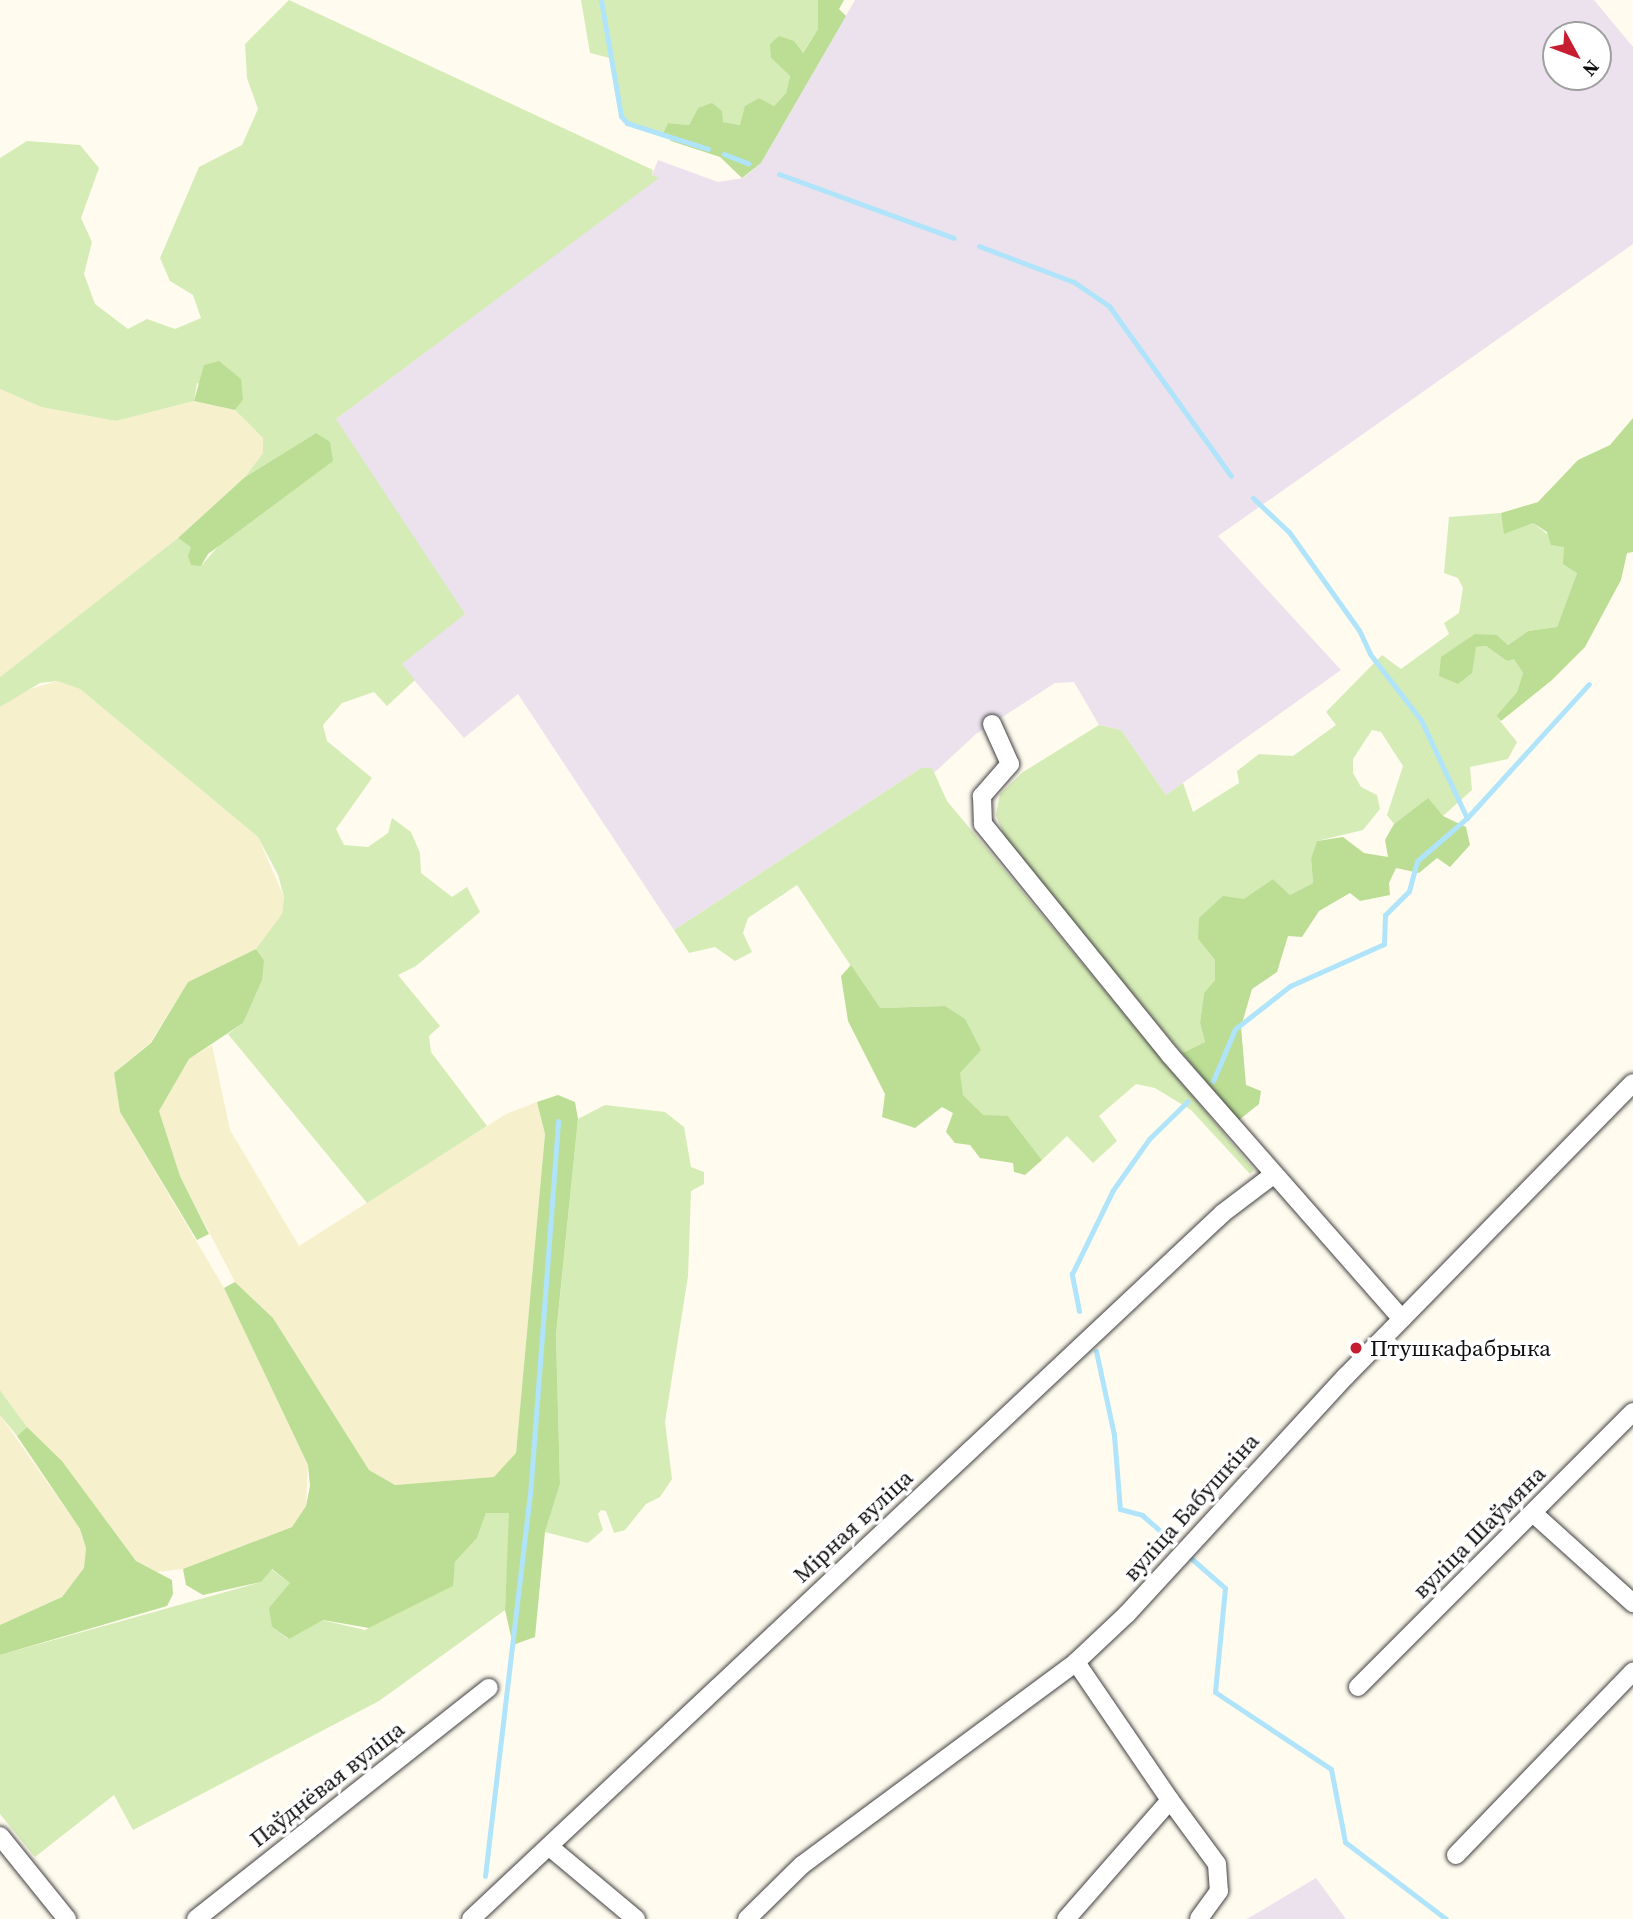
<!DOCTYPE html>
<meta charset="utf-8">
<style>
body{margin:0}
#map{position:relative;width:1633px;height:1919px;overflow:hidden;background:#fffbef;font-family:"Source Serif 4",serif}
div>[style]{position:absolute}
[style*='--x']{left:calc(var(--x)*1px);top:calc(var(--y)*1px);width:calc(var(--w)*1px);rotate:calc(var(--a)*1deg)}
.industrial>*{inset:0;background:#ebe2ed}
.farmland>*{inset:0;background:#f7f0cd}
.green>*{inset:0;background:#d6ecb6}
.forest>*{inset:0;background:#bbde94}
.stream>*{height:5px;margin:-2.5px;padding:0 2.5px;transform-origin:2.5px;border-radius:2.5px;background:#b0e4fa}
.roads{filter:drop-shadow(0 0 2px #414141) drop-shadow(0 0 2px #414141)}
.minor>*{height:18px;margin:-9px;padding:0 9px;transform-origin:9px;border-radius:9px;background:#fff}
.dots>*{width:19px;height:19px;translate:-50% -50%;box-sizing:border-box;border:4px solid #fff;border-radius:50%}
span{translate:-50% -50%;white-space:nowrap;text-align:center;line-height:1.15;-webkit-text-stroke:7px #fff;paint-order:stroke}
.poi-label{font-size:23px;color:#0e0e0e}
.left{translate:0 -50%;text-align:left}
.street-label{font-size:23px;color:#0e0e0e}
.north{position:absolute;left:1542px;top:21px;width:70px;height:70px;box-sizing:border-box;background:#fff;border:2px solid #9f9f9f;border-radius:50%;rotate:131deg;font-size:19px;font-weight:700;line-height:28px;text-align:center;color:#0e0e0e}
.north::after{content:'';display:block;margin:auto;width:24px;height:32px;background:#c71d31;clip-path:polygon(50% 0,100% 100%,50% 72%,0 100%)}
</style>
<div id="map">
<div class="industrial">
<div style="clip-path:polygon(evenodd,855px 0,1594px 0,1633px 47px,1633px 244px,1218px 536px,1341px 670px,1166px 795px,1121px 730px,1099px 725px,1074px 682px,1055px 683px,976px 734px,935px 772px,921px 768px,674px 930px,518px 694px,464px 738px,401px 665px,336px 419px,658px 178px,652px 175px,658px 160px,718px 182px,743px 178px,761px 163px,855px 0,1556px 35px,1598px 35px,1598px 77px,1556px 77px,1556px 35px)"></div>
<div style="clip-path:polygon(1316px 1878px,1346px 1919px,1247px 1919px,1252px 1916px)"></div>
</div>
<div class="farmland">
<div style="clip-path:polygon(0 389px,41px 407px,116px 421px,194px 401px,235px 410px,263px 438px,263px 453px,245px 477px,178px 538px,0 677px)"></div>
<div style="clip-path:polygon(57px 681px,80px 689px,258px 837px,284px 897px,282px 914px,271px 934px,256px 949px,188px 982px,150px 1043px,114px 1073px,120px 1112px,224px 1288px,308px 1465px,306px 1506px,292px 1527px,183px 1569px,157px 1572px,136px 1561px,62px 1461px,27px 1427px,0 1390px,0 707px,17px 693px)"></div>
<div style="clip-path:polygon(212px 1045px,230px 1130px,299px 1246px,506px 1114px,537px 1102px,545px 1134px,516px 1453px,495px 1477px,395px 1485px,369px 1470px,273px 1318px,235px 1282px,180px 1176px,159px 1111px,189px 1059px)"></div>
<div style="clip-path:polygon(0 1415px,80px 1529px,86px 1548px,84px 1568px,62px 1597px,0 1625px)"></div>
</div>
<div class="green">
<div style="clip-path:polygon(289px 0,653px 170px,652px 175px,659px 178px,336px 419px,465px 614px,402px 664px,415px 680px,387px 706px,374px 692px,342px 703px,323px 725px,327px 741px,372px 778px,336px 829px,344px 845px,368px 847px,388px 833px,392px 818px,411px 832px,420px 853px,421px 873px,452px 897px,467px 887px,480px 912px,416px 966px,398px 975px,440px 1026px,429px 1036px,431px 1052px,487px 1126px,367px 1203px,228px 1034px,243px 1023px,264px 960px,256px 949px,282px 914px,284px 897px,278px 875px,258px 837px,80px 689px,57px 681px,40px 683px,0 707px,0 677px,178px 538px,192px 547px,201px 566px,316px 433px,245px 477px,263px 453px,263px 438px,235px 410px,243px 400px,197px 383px,194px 401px,116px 421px,41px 407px,0 389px,0 158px,27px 141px,80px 145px,99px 168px,81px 218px,92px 242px,84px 274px,95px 304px,128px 329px,147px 319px,175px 329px,201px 318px,193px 295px,170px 281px,160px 258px,199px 167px,242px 145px,258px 109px,247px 78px,245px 44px)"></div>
<div style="clip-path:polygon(581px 0,818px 0,818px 29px,802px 54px,771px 58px,790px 76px,786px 93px,774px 106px,759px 98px,746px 106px,741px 125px,722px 122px,698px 108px,689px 125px,668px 123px,663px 133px,627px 123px,621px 116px,610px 58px,590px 53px)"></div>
<div style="clip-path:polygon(1501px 513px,1505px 533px,1533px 523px,1564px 547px,1577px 573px,1557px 627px,1528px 631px,1508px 645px,1497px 635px,1476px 647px,1486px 646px,1507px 661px,1514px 658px,1523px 673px,1517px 692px,1496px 716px,1517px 742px,1508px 759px,1470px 767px,1472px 790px,1443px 816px,1427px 799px,1394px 824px,1387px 815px,1403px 766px,1381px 732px,1372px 730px,1353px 759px,1353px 773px,1361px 787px,1377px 795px,1380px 809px,1363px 830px,1317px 841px,1311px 858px,1313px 883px,1290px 895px,1273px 879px,1198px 939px,1215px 960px,1215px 980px,1204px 993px,1200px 1023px,1205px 1042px,1182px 1053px,1007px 843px,996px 815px,1000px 794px,1023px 772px,1099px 725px,1121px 730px,1166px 795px,1183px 783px,1193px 812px,1239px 783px,1237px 771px,1259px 754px,1293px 756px,1336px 725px,1326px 712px,1382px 655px,1401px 669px,1449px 634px,1444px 623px,1459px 613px,1463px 588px,1458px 578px,1444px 573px,1449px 517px)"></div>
<div style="clip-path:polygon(921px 768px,932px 768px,947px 801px,1254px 1170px,1250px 1174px,1191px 1110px,1155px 1088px,1136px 1084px,1099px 1116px,1117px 1141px,1093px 1163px,1067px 1136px,1042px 1160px,1008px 1116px,983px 1116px,963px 1095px,945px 1006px,879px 1008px,797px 885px,748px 918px,743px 933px,752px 952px,735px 961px,715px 947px,689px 953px,674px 930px)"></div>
<div style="clip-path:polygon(605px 1105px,665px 1112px,684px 1127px,691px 1167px,704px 1172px,704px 1184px,691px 1191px,688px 1276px,665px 1422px,672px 1479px,660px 1497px,646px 1504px,625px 1530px,614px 1533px,606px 1511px,601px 1510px,598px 1514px,603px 1530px,588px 1543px,545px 1532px,560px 1484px,556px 1336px,578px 1119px)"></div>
<div style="clip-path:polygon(0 1390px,27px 1427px,17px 1436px,0 1415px)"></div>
<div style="clip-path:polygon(486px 1513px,510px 1513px,505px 1610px,379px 1701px,133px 1830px,114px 1795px,35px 1857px,0 1814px,0 1655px,261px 1582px,271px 1569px,290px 1583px,272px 1627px,288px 1639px,322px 1620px,365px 1630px,452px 1586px,455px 1562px,477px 1538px)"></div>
</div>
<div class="forest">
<div style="clip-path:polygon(818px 0,844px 0,839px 9px,846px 16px,761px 163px,742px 178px,720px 157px,671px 141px,663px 133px,668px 123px,689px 125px,698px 108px,712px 103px,722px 111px,723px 122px,740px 125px,745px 106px,759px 98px,774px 106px,786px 93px,790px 76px,771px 58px,770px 44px,779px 36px,794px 41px,803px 53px,818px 29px)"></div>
<div style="clip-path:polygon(219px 361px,241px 379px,243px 400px,235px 410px,194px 401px,204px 365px)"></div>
<div style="clip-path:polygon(1633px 418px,1633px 552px,1627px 553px,1621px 580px,1585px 647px,1552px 680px,1501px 721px,1496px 716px,1517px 692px,1523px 673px,1514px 659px,1507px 661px,1486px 646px,1476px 647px,1472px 673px,1458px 684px,1439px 676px,1441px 657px,1475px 634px,1497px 635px,1508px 645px,1528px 631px,1557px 627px,1577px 573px,1563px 564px,1564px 547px,1551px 545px,1547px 532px,1533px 523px,1504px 534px,1501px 513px,1538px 502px,1578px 460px,1610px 445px)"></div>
<div style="clip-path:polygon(316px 433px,330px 442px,333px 461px,208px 554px,201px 566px,191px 565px,188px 556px,191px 547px,178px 538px,245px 477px)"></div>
<div style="clip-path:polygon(1428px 798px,1443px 816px,1466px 827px,1470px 845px,1450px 867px,1437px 858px,1419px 873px,1396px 868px,1389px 883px,1390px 895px,1360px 901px,1350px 893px,1319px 911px,1302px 937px,1288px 936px,1277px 972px,1252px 989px,1241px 1027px,1246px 1085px,1261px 1091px,1259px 1104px,1239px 1120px,1182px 1053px,1205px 1042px,1200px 1023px,1204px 993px,1215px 980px,1215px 960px,1198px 939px,1199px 918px,1223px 896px,1244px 899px,1273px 879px,1290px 895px,1313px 883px,1311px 858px,1317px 841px,1343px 837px,1364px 853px,1388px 857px,1385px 840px,1394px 824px)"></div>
<div style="clip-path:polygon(256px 949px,264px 960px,262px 980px,243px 1023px,189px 1059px,159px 1111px,180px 1176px,209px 1234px,197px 1240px,120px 1112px,114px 1073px,151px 1043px,188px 982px)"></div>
<div style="clip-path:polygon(851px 965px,880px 1008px,945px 1006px,965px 1019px,981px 1050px,960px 1073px,963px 1095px,983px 1115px,1008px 1116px,1042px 1160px,1025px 1175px,1014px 1172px,1013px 1163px,980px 1158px,970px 1145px,955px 1143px,946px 1132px,953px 1113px,942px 1107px,915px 1128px,882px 1117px,885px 1094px,848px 1021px,841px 976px)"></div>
<div style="clip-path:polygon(558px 1095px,575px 1102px,578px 1119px,556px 1335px,560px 1484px,545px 1532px,535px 1637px,513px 1645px,505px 1610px,509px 1513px,486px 1513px,477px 1538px,455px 1562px,453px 1586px,369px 1628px,323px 1620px,289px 1639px,272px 1627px,269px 1608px,290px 1583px,272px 1569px,261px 1582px,203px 1595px,186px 1585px,183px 1569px,292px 1527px,306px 1506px,310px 1486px,308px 1465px,224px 1288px,235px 1282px,273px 1318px,369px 1470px,395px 1485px,494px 1477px,516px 1453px,545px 1134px,537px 1102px)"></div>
<div style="clip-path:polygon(27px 1427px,62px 1461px,136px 1561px,172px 1580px,173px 1594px,167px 1606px,0 1655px,0 1625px,62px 1597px,84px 1568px,86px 1548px,80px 1529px,17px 1436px)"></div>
</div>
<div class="stream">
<div style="--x:601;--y:0;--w:118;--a:80.2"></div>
<div style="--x:621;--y:116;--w:9;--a:49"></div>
<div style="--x:627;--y:123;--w:85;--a:17.8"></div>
<div style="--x:724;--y:154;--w:26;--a:21"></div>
<div style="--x:779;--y:174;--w:186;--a:20.1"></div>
<div style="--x:979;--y:246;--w:102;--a:20.8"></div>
<div style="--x:1074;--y:282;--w:42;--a:34.4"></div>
<div style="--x:1109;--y:306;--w:209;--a:54.3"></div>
<div style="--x:1253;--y:498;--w:50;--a:43.4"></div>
<div style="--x:1289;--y:532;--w:120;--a:54.5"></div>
<div style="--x:1359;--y:630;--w:26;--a:65"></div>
<div style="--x:1370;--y:654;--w:83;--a:52.3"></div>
<div style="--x:1421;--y:720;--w:108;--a:64.9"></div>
<div style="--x:1213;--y:1081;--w:56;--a:-67.1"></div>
<div style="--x:1235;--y:1029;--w:70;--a:-38"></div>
<div style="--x:1290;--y:986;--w:103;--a:-24.1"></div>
<div style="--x:1384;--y:944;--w:29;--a:-88"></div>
<div style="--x:1385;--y:915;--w:34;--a:-45"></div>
<div style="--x:1409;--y:891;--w:31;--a:-75"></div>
<div style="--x:1417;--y:861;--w:66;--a:-40.7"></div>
<div style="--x:1467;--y:818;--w:181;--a:-47.7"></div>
<div style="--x:1079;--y:1311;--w:38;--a:-101"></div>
<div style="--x:1072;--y:1274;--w:93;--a:-64"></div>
<div style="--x:1113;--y:1190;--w:62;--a:-54.8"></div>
<div style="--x:1149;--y:1139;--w:54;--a:-44.3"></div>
<div style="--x:1096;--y:1351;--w:86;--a:77.9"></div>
<div style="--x:1114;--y:1435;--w:74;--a:85.4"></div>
<div style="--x:1120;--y:1509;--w:23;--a:15"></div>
<div style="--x:1142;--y:1515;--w:28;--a:41"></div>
<div style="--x:1192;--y:1559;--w:44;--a:41.3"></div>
<div style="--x:1225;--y:1588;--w:104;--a:95.5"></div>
<div style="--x:1215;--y:1692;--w:139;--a:33.6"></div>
<div style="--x:1331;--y:1769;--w:74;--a:79.1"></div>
<div style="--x:1345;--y:1842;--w:127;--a:37.3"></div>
<div style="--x:485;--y:1876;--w:384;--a:-83.3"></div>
<div style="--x:530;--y:1495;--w:375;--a:-85.7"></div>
</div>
<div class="roads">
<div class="minor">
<div style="--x:992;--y:724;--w:44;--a:65.8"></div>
<div style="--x:1010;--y:764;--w:43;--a:131.2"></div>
<div style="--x:982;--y:796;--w:28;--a:88"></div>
<div style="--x:983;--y:824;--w:297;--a:51"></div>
<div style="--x:1170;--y:1055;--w:351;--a:48.7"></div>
<div style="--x:1533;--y:1513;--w:135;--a:42"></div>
<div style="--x:1358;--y:1687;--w:389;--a:-45"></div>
<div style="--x:1170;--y:1800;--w:79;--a:53.7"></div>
<div style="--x:1217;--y:1864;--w:27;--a:86"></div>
<div style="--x:1219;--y:1891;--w:34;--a:126"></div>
<div style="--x:0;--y:1836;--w:107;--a:51.1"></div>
<div style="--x:551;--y:1848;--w:111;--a:39.9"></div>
<div style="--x:1456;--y:1855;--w:255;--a:-46"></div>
<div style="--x:196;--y:1919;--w:373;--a:-38.3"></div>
<div style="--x:471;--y:1919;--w:1031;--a:-43.19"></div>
<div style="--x:1223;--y:1213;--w:63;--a:-37.2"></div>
<div style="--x:747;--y:1919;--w:77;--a:-44.5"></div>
<div style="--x:802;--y:1865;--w:341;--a:-36.5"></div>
<div style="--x:1076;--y:1662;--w:70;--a:-43.3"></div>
<div style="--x:1127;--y:1614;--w:323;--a:-47.4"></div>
<div style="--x:1346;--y:1376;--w:410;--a:-45.6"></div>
<div style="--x:1066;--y:1919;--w:158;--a:-48.8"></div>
<div style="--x:1170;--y:1800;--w:167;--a:-124.3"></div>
</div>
</div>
<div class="dots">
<div style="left:1356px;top:1348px;background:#c71d31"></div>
</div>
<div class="poi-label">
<span class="left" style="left:1370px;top:1348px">Птушкафабрыка</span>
</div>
<div class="street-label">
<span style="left:1191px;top:1507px;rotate:-48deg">вуліца Бабушкіна</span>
<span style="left:853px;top:1526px;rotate:-43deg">Мірная вуліца</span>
<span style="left:1479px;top:1532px;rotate:-45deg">вуліца Шаўмяна</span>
<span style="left:327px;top:1784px;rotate:-38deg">Паўднёвая вуліца</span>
</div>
<div class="north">N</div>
</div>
